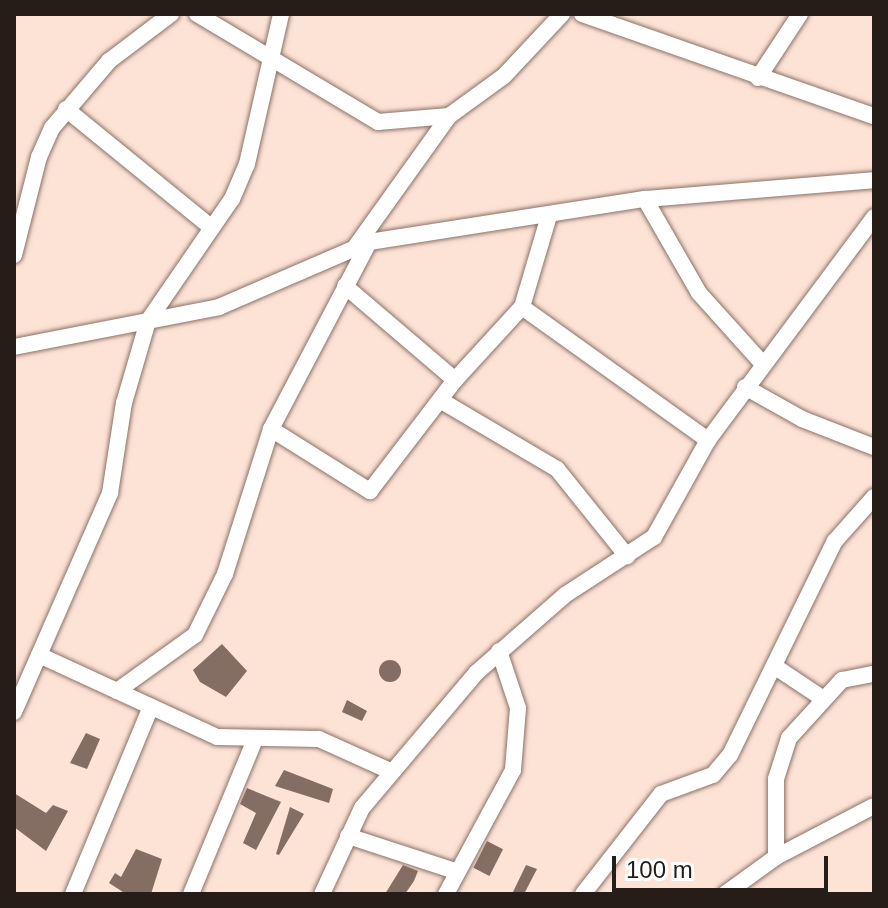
<!DOCTYPE html>
<style>
body{margin:0}
#map{position:relative;width:888px;height:908px;overflow:hidden;background:#fde2d6;font-family:Helvetica,sans-serif}
div>[style]{position:absolute}
[style*='--x']{left:calc(var(--x)*1px);top:calc(var(--y)*1px);width:calc(var(--w)*1px);rotate:calc(var(--a)*1deg)}
.building>*{inset:0;background:#846d62;transform-origin:0 0}
.round{border-radius:50%}
.roads{filter:drop-shadow(0 0 2px #8a7267) drop-shadow(0 0 2px #8a7267)}
.minor>*{height:16px;margin:-8px;padding:0 8px;transform-origin:8px;border-radius:8px;background:#fff}
span{translate:-50% -50%;white-space:nowrap;text-align:center;line-height:1.15;-webkit-text-stroke:7px #fff;paint-order:stroke}
.frame{position:absolute;inset:0;border:16px solid #261c18;pointer-events:none}
.scale{position:absolute;left:612px;top:856px;width:216px;height:36px;box-sizing:border-box;border:4px solid #261c18;border-top:0;padding-left:10px;font-size:24px;line-height:28px;white-space:nowrap;color:#261c18;-webkit-text-stroke:6px #fff;paint-order:stroke}
</style>
<div id="map">
<div class="building">
<div style="clip-path:polygon(222px 644px,247px 671px,226px 697px,200px 682px,193px 670px)"></div>
<div class="round" style="left:379px;top:660px;width:22px;height:22px"></div>
<div style="clip-path:polygon(347px 700px,367px 711px,362px 721px,342px 712px)"></div>
<div style="clip-path:polygon(86px 733px,100px 739px,87px 769px,70px 763px)"></div>
<div style="clip-path:polygon(284px 770px,333px 789px,329px 803px,275px 786px)"></div>
<div style="clip-path:polygon(247px 788px,281px 802px,256px 850px,243px 843px,256px 813px,240px 804px)"></div>
<div style="clip-path:polygon(14px 793px,46px 813px,53px 805px,68px 811px,46px 851px,14px 827px)"></div>
<div style="clip-path:polygon(290px 807px,304px 814px,279px 855px,276px 854px)"></div>
<div style="left:487px;top:841px;width:18px;height:30px;rotate:27deg"></div>
<div style="clip-path:polygon(136px 849px,162px 859px,151px 894px,123px 892px,109px 883px,115px 873px,121px 877px)"></div>
<div style="clip-path:polygon(403px 865px,418px 871px,414px 881px,405px 894px,385px 894px)"></div>
<div style="clip-path:polygon(526px 865px,537px 869px,524px 894px,512px 894px)"></div>
</div>
<div class="roads">
<div class="minor">
<div style="--x:197;--y:14;--w:211;--a:30.8"></div>
<div style="--x:378;--y:122;--w:71;--a:-4.8"></div>
<div style="--x:582;--y:14;--w:309;--a:19.3"></div>
<div style="--x:758;--y:78;--w:77;--a:-56.7"></div>
<div style="--x:66;--y:109;--w:188;--a:39.2"></div>
<div style="--x:645;--y:199;--w:108;--a:60.1"></div>
<div style="--x:699;--y:293;--w:96;--a:48"></div>
<div style="--x:356;--y:246;--w:160;--a:-54.4"></div>
<div style="--x:449;--y:116;--w:68;--a:-36"></div>
<div style="--x:504;--y:76;--w:85;--a:-46.9"></div>
<div style="--x:14;--y:255;--w:101;--a:-75.7"></div>
<div style="--x:39;--y:157;--w:32;--a:-66"></div>
<div style="--x:52;--y:128;--w:88;--a:-49.6"></div>
<div style="--x:109;--y:61;--w:78;--a:-37.2"></div>
<div style="--x:345;--y:286;--w:145;--a:40.5"></div>
<div style="--x:522;--y:307;--w:229;--a:35.6"></div>
<div style="--x:14;--y:347;--w:209;--a:-11"></div>
<div style="--x:219;--y:307;--w:163;--a:-23.4"></div>
<div style="--x:369;--y:242;--w:279;--a:-8.9"></div>
<div style="--x:645;--y:199;--w:230;--a:-4.7"></div>
<div style="--x:745;--y:387;--w:65;--a:29.3"></div>
<div style="--x:802;--y:419;--w:77;--a:21.3"></div>
<div style="--x:440;--y:400;--w:136;--a:30.5"></div>
<div style="--x:557;--y:469;--w:112;--a:51.2"></div>
<div style="--x:271;--y:429;--w:117;--a:32.1"></div>
<div style="--x:370;--y:491;--w:140;--a:-52.6"></div>
<div style="--x:455;--y:380;--w:99;--a:-47.5"></div>
<div style="--x:522;--y:307;--w:92;--a:-73.5"></div>
<div style="--x:39;--y:655;--w:196;--a:24.7"></div>
<div style="--x:217;--y:737;--w:102;--a:1.1"></div>
<div style="--x:319;--y:739;--w:78;--a:24.3"></div>
<div style="--x:774;--y:666;--w:58;--a:33.7"></div>
<div style="--x:117;--y:691;--w:96;--a:-35.7"></div>
<div style="--x:195;--y:635;--w:68;--a:-63.8"></div>
<div style="--x:225;--y:574;--w:152;--a:-72.4"></div>
<div style="--x:271;--y:429;--w:211;--a:-62.3"></div>
<div style="--x:14;--y:712;--w:239;--a:-66.3"></div>
<div style="--x:110;--y:493;--w:91;--a:-81.2"></div>
<div style="--x:124;--y:403;--w:85;--a:-73.7"></div>
<div style="--x:148;--y:321;--w:148;--a:-55.5"></div>
<div style="--x:232;--y:199;--w:38;--a:-67"></div>
<div style="--x:247;--y:164;--w:154;--a:-77.2"></div>
<div style="--x:348;--y:836;--w:113;--a:18.1"></div>
<div style="--x:776;--y:857;--w:78;--a:-90"></div>
<div style="--x:776;--y:779;--w:43;--a:-72.4"></div>
<div style="--x:789;--y:738;--w:79;--a:-47.6"></div>
<div style="--x:842;--y:680;--w:33;--a:-11"></div>
<div style="--x:73;--y:894;--w:203;--a:-67.4"></div>
<div style="--x:191;--y:894;--w:165;--a:-67.5"></div>
<div style="--x:322;--y:894;--w:95;--a:-65.1"></div>
<div style="--x:362;--y:808;--w:177;--a:-49.8"></div>
<div style="--x:476;--y:673;--w:118;--a:-41.2"></div>
<div style="--x:565;--y:595;--w:106;--a:-33.1"></div>
<div style="--x:654;--y:537;--w:111;--a:-60.9"></div>
<div style="--x:708;--y:440;--w:278;--a:-53.3"></div>
<div style="--x:446;--y:894;--w:141;--a:-61.6"></div>
<div style="--x:513;--y:770;--w:62;--a:-85.4"></div>
<div style="--x:518;--y:708;--w:60;--a:-108.4"></div>
<div style="--x:583;--y:894;--w:127;--a:-52"></div>
<div style="--x:661;--y:794;--w:55;--a:-20.1"></div>
<div style="--x:713;--y:775;--w:26;--a:-50"></div>
<div style="--x:730;--y:755;--w:238;--a:-63.9"></div>
<div style="--x:835;--y:541;--w:59;--a:-48.4"></div>
<div style="--x:725;--y:894;--w:63;--a:-36"></div>
<div style="--x:776;--y:857;--w:110;--a:-27.5"></div>
</div>
</div>
<div class="frame"></div>
<div class="scale">100 m</div>
</div>
